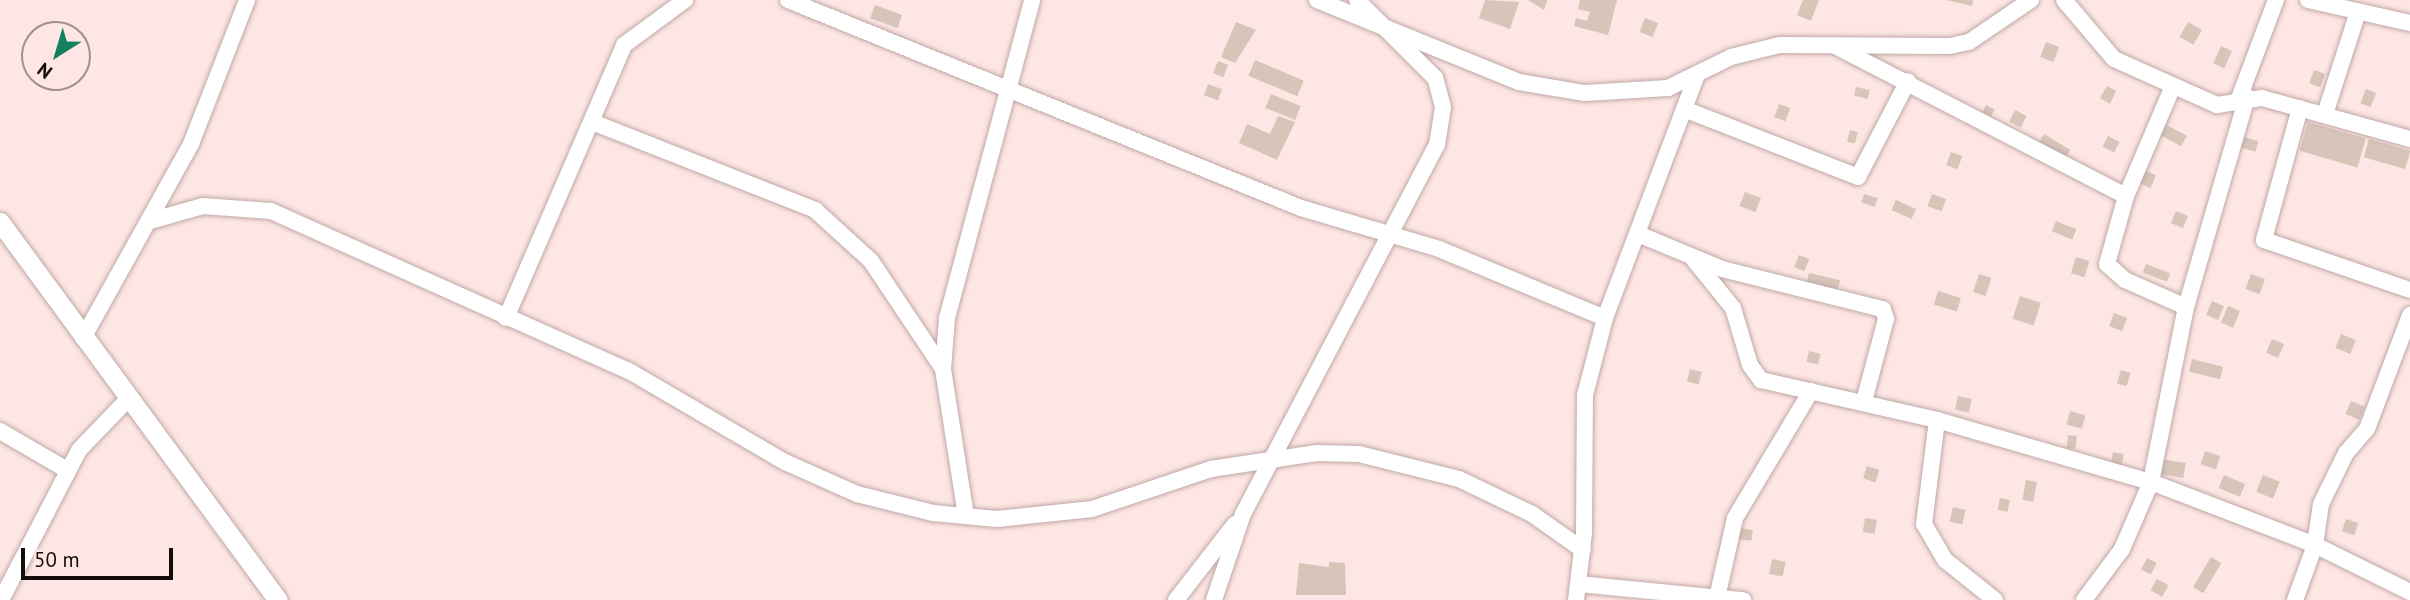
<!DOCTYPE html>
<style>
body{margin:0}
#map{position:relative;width:2410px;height:600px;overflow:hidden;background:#fde6e3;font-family:"PT Sans",sans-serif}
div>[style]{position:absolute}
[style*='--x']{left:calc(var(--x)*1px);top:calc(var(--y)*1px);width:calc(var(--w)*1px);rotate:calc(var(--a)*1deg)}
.building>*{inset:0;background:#d7c5b9;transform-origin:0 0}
.roads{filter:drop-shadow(0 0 2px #bfa8a6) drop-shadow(0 0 2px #bfa8a6)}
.minor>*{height:16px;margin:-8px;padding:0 8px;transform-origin:8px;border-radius:8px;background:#fff}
.tertiary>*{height:19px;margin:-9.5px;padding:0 9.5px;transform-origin:9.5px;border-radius:9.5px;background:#fff}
span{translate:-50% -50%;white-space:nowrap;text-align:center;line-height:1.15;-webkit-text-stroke:5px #fde6e3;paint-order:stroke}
.north{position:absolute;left:21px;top:21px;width:70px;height:70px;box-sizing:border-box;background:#fde6e3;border:2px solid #a08f8d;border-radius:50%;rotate:217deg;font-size:19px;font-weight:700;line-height:28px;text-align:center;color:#150d0c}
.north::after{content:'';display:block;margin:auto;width:24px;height:32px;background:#11815f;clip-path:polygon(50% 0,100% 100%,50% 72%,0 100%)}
.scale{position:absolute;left:21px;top:548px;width:152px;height:32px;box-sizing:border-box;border:4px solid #150d0c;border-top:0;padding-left:9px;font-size:21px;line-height:24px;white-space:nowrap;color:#150d0c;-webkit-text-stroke:5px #fde6e3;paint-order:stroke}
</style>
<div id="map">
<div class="building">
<div style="clip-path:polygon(1485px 0,1519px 2px,1510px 29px,1479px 18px)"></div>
<div style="clip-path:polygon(1528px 0,1547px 0,1544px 10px)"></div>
<div style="clip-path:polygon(1580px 0,1617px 0,1608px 35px,1574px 26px,1576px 18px,1587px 21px,1590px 12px,1578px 9px)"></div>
<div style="clip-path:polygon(1803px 0,1819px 0,1811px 21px,1797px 15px)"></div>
<div style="clip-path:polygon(1946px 0,1973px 0,1972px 6px)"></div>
<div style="left:875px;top:5px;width:29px;height:14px;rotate:20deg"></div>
<div style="left:1645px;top:18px;width:14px;height:15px;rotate:21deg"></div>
<div style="clip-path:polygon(1236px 22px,1256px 30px,1235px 63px,1221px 57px)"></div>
<div style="left:2188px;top:22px;width:16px;height:17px;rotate:30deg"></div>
<div style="left:2046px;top:42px;width:14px;height:16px;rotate:21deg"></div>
<div style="left:2221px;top:46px;width:12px;height:19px;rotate:24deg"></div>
<div style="left:1255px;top:60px;width:53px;height:17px;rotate:23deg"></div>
<div style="left:1218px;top:61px;width:11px;height:13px;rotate:22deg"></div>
<div style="left:2314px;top:70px;width:12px;height:14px;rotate:20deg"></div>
<div style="left:1208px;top:84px;width:15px;height:12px;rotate:20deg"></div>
<div style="clip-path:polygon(2107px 86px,2116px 91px,2110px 104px,2100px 98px)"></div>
<div style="left:1856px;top:87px;width:14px;height:9px;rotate:12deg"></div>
<div style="left:2366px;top:89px;width:11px;height:15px;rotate:22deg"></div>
<div style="left:1271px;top:94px;width:32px;height:15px;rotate:22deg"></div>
<div style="left:1779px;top:104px;width:12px;height:14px;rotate:20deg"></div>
<div style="left:1986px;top:105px;width:10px;height:8px;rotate:29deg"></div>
<div style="left:2015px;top:110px;width:13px;height:13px;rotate:27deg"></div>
<div style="clip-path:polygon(1278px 116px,1295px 122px,1277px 160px,1239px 143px,1247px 124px,1270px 134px)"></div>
<div style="left:2308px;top:122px;width:60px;height:30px;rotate:16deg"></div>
<div style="left:2163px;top:123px;width:27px;height:12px;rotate:28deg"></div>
<div style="left:1850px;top:130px;width:8px;height:12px;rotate:14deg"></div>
<div style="left:2044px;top:134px;width:31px;height:9px;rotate:31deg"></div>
<div style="left:2108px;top:136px;width:13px;height:12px;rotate:27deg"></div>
<div style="left:2244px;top:137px;width:15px;height:11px;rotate:16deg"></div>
<div style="left:2369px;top:139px;width:43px;height:19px;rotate:16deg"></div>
<div style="left:1951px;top:152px;width:12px;height:14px;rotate:20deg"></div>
<div style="left:2141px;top:169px;width:16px;height:14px;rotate:22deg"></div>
<div style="left:1745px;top:192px;width:17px;height:15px;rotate:21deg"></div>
<div style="left:1864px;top:194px;width:14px;height:9px;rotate:17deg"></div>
<div style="left:1932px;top:194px;width:15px;height:13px;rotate:20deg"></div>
<div style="left:1896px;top:200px;width:22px;height:11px;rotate:24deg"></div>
<div style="left:2176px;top:211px;width:13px;height:13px;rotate:23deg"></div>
<div style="left:2056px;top:221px;width:22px;height:11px;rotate:22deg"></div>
<div style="left:1799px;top:255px;width:11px;height:13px;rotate:22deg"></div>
<div style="left:2076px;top:257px;width:14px;height:17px;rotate:17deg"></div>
<div style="left:2146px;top:264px;width:26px;height:9px;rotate:21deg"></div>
<div style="left:1809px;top:273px;width:32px;height:13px;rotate:13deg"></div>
<div style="left:1979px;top:274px;width:13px;height:19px;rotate:18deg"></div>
<div style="left:2251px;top:274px;width:15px;height:16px;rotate:20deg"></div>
<div style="left:1938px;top:291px;width:24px;height:14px;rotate:17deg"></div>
<div style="left:2020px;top:296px;width:22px;height:24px;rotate:18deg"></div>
<div style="left:2212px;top:301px;width:13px;height:15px;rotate:23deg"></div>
<div style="left:2228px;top:306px;width:13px;height:18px;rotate:23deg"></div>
<div style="left:2114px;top:313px;width:14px;height:14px;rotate:21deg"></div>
<div style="left:2341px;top:334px;width:16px;height:15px;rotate:22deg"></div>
<div style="left:2272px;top:339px;width:13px;height:15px;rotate:23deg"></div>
<div style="left:1809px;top:351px;width:12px;height:11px;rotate:14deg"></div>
<div style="left:2192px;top:359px;width:32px;height:13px;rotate:14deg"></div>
<div style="left:1690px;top:369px;width:12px;height:13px;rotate:14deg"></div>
<div style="left:2121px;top:370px;width:10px;height:14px;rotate:17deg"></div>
<div style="left:1958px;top:396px;width:14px;height:14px;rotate:12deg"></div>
<div style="left:2351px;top:401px;width:15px;height:14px;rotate:23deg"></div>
<div style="left:2070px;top:411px;width:16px;height:14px;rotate:15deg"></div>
<div style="left:2068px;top:435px;width:9px;height:13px;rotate:6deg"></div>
<div style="left:2205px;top:451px;width:16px;height:14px;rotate:18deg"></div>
<div style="left:2113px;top:452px;width:11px;height:14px;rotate:10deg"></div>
<div style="left:2160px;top:459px;width:26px;height:15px;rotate:9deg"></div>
<div style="left:1867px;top:466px;width:13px;height:13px;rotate:18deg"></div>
<div style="left:2224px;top:475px;width:23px;height:14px;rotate:23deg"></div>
<div style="left:2263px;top:475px;width:18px;height:18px;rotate:22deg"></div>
<div style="left:2026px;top:480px;width:11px;height:20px;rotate:10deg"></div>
<div style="left:2000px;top:498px;width:10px;height:12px;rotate:11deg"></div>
<div style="left:1953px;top:507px;width:13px;height:15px;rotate:13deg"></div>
<div style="left:1865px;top:518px;width:12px;height:14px;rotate:9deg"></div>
<div style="left:2346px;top:519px;width:13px;height:13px;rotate:18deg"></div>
<div style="left:1739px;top:528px;width:14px;height:11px;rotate:8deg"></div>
<div style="left:2211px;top:557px;width:12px;height:35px;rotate:31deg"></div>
<div style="left:2147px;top:558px;width:11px;height:13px;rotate:27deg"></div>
<div style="left:1772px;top:559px;width:14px;height:15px;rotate:12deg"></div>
<div style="clip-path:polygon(1329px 562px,1345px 563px,1346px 595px,1296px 595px,1299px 563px,1329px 567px)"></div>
<div style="left:2157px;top:579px;width:13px;height:13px;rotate:29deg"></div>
</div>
<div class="roads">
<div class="minor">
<div style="--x:788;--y:0;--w:554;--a:22.07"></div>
<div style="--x:1301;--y:208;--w:144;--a:16.5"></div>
<div style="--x:1439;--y:249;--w:180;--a:22.6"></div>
<div style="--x:1317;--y:0;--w:218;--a:22.1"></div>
<div style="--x:1519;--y:82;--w:67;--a:9.5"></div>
<div style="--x:1585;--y:93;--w:83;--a:-3.4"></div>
<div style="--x:1668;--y:88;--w:70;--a:-26.2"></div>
<div style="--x:1731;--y:57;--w:50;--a:-13.8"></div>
<div style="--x:1780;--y:45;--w:170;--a:0.3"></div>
<div style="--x:1950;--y:46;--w:19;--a:-12"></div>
<div style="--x:1969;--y:42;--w:75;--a:-34.1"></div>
<div style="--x:2064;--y:0;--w:77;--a:49.7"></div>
<div style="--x:2114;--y:59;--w:113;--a:24.1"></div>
<div style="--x:2217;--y:105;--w:46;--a:-8.8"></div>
<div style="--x:2262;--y:98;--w:154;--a:15.5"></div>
<div style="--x:2308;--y:0;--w:105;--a:12.7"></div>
<div style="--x:1835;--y:46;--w:327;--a:27.3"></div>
<div style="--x:2173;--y:86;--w:120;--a:113.1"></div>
<div style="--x:2126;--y:196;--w:71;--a:105.6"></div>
<div style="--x:2107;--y:264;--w:24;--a:42"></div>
<div style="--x:2125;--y:280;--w:67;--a:23.9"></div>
<div style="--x:2238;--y:101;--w:108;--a:-69.4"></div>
<div style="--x:2300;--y:108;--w:137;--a:105.3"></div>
<div style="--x:2264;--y:240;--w:154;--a:18.9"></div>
<div style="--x:1684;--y:109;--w:187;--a:21.3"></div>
<div style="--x:1858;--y:177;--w:108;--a:-62.5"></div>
<div style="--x:2325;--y:114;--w:107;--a:-72.1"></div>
<div style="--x:592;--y:122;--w:240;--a:21.5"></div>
<div style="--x:815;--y:210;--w:76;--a:42.3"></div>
<div style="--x:871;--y:261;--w:130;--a:56.3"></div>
<div style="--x:150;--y:221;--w:55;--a:-15.8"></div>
<div style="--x:203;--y:206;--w:68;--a:4.2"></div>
<div style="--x:271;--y:211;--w:392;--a:24.1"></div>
<div style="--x:629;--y:371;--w:181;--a:30.3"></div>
<div style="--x:785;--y:462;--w:79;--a:24"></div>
<div style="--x:857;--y:494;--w:78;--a:14"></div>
<div style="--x:933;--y:513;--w:64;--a:5.4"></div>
<div style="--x:997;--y:519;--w:96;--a:-6"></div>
<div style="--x:1092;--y:509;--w:126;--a:-18.6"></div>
<div style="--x:1211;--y:469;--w:107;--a:-8.6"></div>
<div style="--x:1317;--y:453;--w:42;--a:1.4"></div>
<div style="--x:1359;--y:454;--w:103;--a:14"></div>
<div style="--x:1459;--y:479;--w:81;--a:25.6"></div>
<div style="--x:1532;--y:514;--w:62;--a:35.2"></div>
<div style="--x:1638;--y:234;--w:91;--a:22.6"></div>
<div style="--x:1722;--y:269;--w:166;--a:14"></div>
<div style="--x:1883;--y:309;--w:10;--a:73"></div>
<div style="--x:1886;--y:319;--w:85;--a:105"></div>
<div style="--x:1694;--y:260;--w:62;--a:50.9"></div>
<div style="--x:1733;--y:308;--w:59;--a:73.4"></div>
<div style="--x:1750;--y:365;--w:19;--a:54"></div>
<div style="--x:1761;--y:380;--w:180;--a:12.8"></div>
<div style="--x:1937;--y:420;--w:223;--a:16.2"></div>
<div style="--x:2151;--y:482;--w:176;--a:21"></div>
<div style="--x:2315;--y:545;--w:106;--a:26.3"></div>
<div style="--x:506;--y:318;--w:297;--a:-66.6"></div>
<div style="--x:624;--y:45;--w:76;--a:-36.4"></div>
<div style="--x:83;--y:338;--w:222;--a:-60.9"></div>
<div style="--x:191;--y:144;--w:155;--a:-68.7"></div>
<div style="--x:1937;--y:420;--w:105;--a:97.1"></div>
<div style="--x:1924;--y:524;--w:42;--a:59.7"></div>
<div style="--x:1945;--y:560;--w:64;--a:38.7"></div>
<div style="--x:0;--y:431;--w:78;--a:30.2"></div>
<div style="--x:966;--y:516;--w:149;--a:-98.9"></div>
<div style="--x:943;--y:369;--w:51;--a:-85.5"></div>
<div style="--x:947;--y:318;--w:329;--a:-75"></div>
<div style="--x:1579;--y:584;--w:165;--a:5.6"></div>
<div style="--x:1717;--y:598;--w:82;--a:-77.3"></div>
<div style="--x:1735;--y:518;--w:148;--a:-59.1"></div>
<div style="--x:1;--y:600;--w:169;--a:-62.5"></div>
<div style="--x:79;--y:450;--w:71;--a:-46.1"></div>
<div style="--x:1176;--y:600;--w:96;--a:-52.2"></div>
<div style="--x:1214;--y:600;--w:91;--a:-71.4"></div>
<div style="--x:1243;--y:514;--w:417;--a:-62.3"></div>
<div style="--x:1437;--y:145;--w:38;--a:-81"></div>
<div style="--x:1443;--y:107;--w:30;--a:-105"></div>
<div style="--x:1435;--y:78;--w:110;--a:-135"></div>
<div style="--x:1576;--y:600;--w:67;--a:-83.2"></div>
<div style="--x:1584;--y:533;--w:138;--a:-89.6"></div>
<div style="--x:1585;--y:395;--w:80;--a:-75.4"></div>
<div style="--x:1605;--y:318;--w:258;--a:-69.3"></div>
<div style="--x:2084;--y:600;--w:64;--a:-53.3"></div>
<div style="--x:2122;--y:549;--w:73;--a:-66.6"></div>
<div style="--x:2151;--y:482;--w:178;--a:-78.7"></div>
<div style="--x:2186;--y:307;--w:219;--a:-73.8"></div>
<div style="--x:2295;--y:600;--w:59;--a:-70"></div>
<div style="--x:2315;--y:545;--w:41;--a:-81.7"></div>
<div style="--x:2321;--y:504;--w:57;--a:-63.9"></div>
<div style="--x:2346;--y:453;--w:32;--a:-49"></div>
<div style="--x:2367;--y:429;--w:122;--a:-69.3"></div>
</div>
<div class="tertiary">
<div style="--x:0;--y:222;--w:469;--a:53.7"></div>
</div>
</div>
<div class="north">N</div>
<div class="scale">50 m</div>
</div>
